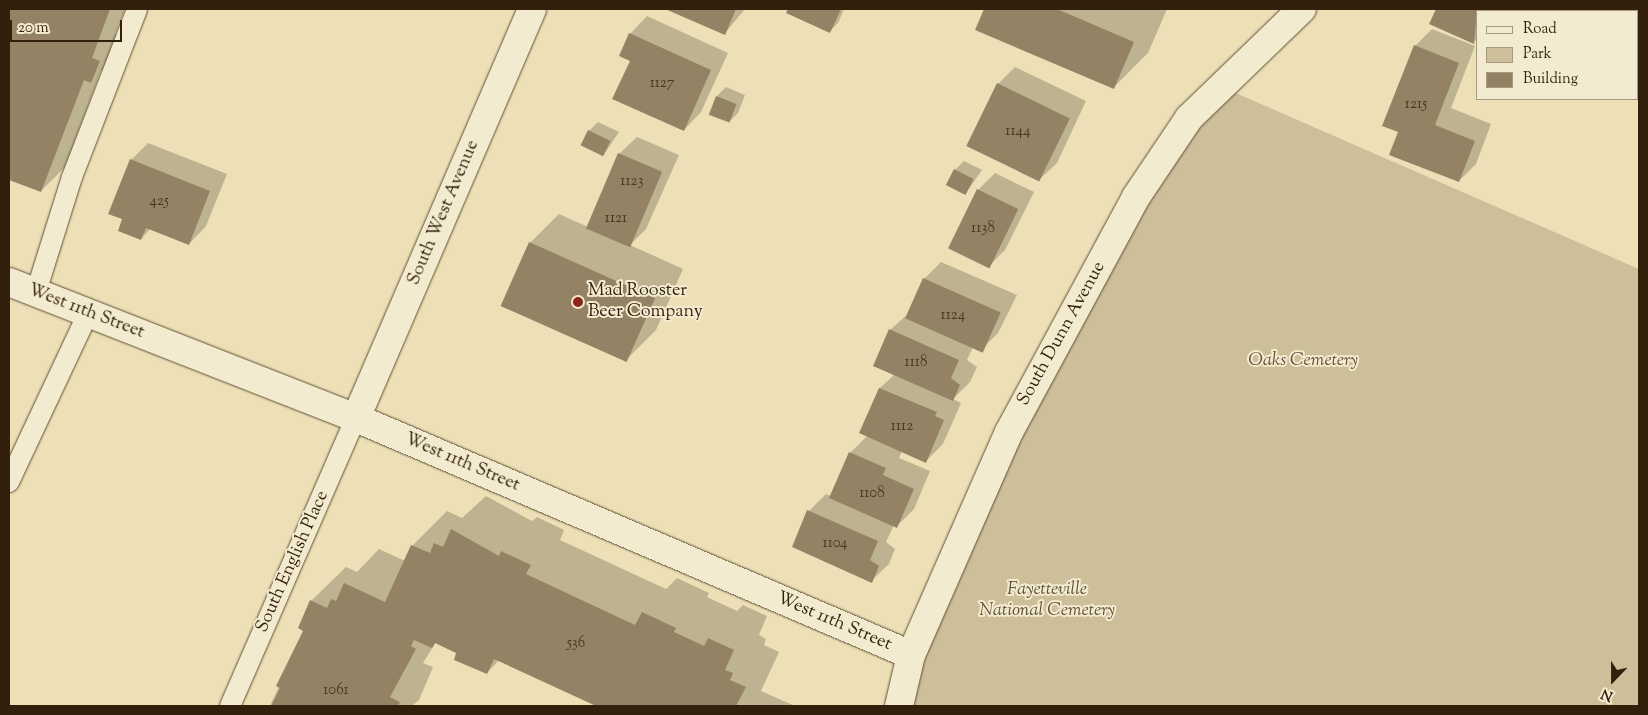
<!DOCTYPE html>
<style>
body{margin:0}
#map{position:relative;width:1648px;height:715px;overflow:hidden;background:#ede0b6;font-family:"Sorts Mill Goudy",serif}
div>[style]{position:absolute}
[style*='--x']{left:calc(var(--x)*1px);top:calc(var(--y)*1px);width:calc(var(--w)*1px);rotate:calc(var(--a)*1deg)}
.green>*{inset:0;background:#cdbf99}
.shadow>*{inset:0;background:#0003}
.building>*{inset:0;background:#938364;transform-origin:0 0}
.roads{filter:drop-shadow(0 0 1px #614f36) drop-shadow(0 0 1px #614f36)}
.lane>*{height:20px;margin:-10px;padding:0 10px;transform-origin:10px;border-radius:10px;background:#f3ebd0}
.street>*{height:28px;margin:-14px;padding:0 14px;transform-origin:14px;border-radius:14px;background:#f3ebd0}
.dots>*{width:14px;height:14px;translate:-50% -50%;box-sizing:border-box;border:2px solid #f3ebd0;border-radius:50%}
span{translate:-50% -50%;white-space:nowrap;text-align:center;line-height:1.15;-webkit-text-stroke:4px #f3ebd0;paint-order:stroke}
.number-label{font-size:15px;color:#4a3822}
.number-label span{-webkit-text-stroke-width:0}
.street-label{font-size:18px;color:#321f0c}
.poi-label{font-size:18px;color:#321f0c}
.left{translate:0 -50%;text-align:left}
.park-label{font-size:18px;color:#604f36;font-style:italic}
.frame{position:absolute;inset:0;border:10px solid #321f0c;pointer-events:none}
.legend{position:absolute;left:1476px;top:10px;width:162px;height:90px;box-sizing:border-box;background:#f3ebd0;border:1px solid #a69982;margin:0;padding:6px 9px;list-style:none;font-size:15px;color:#321f0c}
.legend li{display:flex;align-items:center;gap:10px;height:25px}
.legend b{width:25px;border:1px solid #a69982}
.north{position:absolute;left:1588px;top:655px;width:50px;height:50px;-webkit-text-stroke:4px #f3ebd0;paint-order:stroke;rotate:202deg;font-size:14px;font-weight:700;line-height:20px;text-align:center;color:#321f0c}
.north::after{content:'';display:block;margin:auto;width:18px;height:22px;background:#321f0c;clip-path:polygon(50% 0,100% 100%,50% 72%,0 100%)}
.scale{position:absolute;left:10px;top:20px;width:112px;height:22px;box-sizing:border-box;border:2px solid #321f0c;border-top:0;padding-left:6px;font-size:15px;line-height:18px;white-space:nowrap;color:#321f0c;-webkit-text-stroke:4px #f3ebd0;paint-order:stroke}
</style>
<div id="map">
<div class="green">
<div style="clip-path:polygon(1222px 87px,1639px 269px,1639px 706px,899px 706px,911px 655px,1136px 197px)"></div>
</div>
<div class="shadow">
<div style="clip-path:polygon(9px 9px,125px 9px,115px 34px,123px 37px,115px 57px,101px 71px,65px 167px,41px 191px,9px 179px)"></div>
<div style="clip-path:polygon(668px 9px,745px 9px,725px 33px)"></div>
<div style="clip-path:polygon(789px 9px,844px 9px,838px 23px,829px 32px,787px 13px)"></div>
<div style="clip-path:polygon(985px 9px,1167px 9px,1148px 53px,1113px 88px,976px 29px)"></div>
<div style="clip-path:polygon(1437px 9px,1498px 9px,1477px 11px,1477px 39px,1474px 42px,1431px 24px)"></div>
<div style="clip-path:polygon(1508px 9px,1540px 9px,1507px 11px)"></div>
<div style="clip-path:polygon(647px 16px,728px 53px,701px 112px,684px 130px,631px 60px,630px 34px)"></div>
<div style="clip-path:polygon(1432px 29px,1475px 46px,1451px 108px,1491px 124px,1476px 164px,1459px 181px,1399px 131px,1415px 46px)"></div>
<div style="clip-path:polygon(1015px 67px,1086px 101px,1057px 163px,1039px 180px,998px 84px)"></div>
<div style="clip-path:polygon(726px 87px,745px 95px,738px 113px,730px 121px,710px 113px,717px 96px)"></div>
<div style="clip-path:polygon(598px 122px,619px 132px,603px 156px,589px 131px)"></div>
<div style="clip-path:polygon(637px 137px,679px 155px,646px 229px,630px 245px,683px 269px,656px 330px,627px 359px,530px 243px,559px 214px,588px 227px,619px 154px)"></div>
<div style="clip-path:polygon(148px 143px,227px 174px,206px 226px,189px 244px,151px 228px,141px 239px,124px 219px,131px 160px)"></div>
<div style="clip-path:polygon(964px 161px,982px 170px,966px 193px,955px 170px)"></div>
<div style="clip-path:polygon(995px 173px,1034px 192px,1005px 250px,988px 267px,978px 190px)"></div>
<div style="clip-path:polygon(941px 262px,1017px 295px,998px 333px,981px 350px,973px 347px,967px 360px,977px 367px,970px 382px,953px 399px,961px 403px,943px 444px,926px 461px,902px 451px,899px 458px,930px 471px,914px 509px,897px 526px,894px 525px,886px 542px,895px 549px,889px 564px,871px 581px,809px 511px,826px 494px,831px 496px,850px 453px,867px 436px,860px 433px,880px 388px,895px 374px,890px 330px,909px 313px,924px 279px)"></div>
<div style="clip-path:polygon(486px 496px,532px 521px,537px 517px,564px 530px,560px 540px,666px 589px,677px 578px,709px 593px,707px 597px,737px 611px,743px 605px,767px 616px,759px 635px,766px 639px,764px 645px,779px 652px,761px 691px,795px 706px,599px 706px,499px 660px,487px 673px,458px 652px,436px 642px,423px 663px,433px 667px,419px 700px,412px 706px,270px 706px,305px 630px,311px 601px,346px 567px,357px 572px,379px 549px,405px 561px,412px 546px,447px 511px,462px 518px)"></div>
</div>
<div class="building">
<div style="clip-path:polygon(9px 9px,110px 9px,92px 58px,100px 61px,91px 83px,84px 80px,41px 192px,9px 180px)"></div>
<div style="clip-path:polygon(665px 9px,736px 9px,725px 35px)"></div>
<div style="clip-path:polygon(788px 9px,841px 9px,830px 33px,786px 13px)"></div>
<div style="clip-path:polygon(984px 9px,1057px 9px,1134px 42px,1114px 89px,975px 30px)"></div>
<div style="clip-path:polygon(1436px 9px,1489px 9px,1477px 11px,1474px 44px,1429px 24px)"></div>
<div style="clip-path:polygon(1507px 9px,1536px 9px,1505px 11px)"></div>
<div style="clip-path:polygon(629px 33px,711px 70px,684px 131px,612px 99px,630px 61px,619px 56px)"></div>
<div style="clip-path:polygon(1414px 45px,1459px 63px,1435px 125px,1475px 141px,1459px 182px,1389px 155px,1398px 132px,1382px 126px)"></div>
<div style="left:997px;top:83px;width:81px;height:70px;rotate:26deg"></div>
<div style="left:716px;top:96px;width:22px;height:20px;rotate:21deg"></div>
<div style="left:588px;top:130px;width:25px;height:17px;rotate:26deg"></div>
<div style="left:618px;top:153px;width:48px;height:82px;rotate:23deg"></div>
<div style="clip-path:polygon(130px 159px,210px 191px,189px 245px,146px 228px,141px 240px,118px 231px,122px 219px,108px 214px)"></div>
<div style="left:954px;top:169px;width:22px;height:18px;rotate:27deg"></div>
<div style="left:977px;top:189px;width:46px;height:66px;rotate:26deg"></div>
<div style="left:529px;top:242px;width:138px;height:70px;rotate:24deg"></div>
<div style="left:923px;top:278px;width:85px;height:44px;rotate:24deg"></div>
<div style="clip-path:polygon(889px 329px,959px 360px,951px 378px,960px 385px,953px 401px,873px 366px)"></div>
<div style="clip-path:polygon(879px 388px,937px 412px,935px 416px,944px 420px,926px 463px,859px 433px)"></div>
<div style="clip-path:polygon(849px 452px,886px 468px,883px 475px,914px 489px,897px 528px,829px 498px)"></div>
<div style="clip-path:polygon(807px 510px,878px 541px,870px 560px,879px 566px,872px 583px,792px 547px)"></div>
<div style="clip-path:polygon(451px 529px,499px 556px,501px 551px,531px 565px,526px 574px,635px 625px,642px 612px,676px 628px,674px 632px,704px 646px,708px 638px,734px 650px,725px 670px,733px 673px,730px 680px,746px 687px,736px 706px,596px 706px,494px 659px,487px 674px,454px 660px,456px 653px,435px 643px,432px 648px,414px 640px,411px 646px,416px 649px,390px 697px,400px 702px,398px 706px,271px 706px,280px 688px,276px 686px,303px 631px,298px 628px,310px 600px,327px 608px,331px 599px,336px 601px,344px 583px,385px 602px,411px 545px,430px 553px,434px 543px,443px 547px)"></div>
</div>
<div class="roads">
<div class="lane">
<div style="--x:36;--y:292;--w:121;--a:-72.6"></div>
<div style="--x:72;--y:177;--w:180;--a:-68.8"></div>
<div style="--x:9;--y:482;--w:187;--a:-64.9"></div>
<div style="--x:230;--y:706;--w:314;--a:-66.4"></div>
</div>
<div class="street">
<div style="--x:9;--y:282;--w:373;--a:21.4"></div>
<div style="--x:356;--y:418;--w:603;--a:23.12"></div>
<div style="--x:356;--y:418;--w:445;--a:-66.7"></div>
<div style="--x:899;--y:706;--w:52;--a:-76.8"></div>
<div style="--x:911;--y:655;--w:244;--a:-66.3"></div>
<div style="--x:1009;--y:432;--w:267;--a:-61.6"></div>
<div style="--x:1136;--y:197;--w:95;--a:-56.1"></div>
<div style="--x:1189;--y:118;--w:157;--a:-44"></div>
</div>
</div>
<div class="dots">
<div style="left:578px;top:302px;background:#8f2418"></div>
</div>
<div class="number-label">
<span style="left:662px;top:84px">1127</span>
<span style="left:1416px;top:105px">1215</span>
<span style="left:1018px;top:132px">1144</span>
<span style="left:632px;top:182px">1123</span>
<span style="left:159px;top:202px">425</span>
<span style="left:616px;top:219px">1121</span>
<span style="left:983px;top:229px">1138</span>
<span style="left:953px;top:316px">1124</span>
<span style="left:916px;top:363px">1118</span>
<span style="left:902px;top:427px">1112</span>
<span style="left:872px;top:494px">1108</span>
<span style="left:835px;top:544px">1104</span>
<span style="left:576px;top:644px">536</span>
<span style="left:336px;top:691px">1061</span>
</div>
<div class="street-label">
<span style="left:444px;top:213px;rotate:-67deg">South West Avenue</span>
<span style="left:86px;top:312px;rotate:21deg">West 11th Street</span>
<span style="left:1062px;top:334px;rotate:-61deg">South Dunn Avenue</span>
<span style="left:462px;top:463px;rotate:23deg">West 11th Street</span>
<span style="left:293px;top:562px;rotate:-66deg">South English Place</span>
<span style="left:834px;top:622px;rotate:23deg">West 11th Street</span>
</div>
<div class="poi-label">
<span class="left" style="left:588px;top:302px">Mad Rooster<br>Beer Company</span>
</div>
<div class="park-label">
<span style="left:1303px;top:361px">Oaks Cemetery</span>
<span style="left:1047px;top:601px">Fayetteville<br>National Cemetery</span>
</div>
<div class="frame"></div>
<ul class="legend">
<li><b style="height:6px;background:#f3ebd0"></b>Road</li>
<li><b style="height:14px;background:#cdbf99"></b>Park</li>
<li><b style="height:14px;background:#938364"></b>Building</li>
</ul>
<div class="north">N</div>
<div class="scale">20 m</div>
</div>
